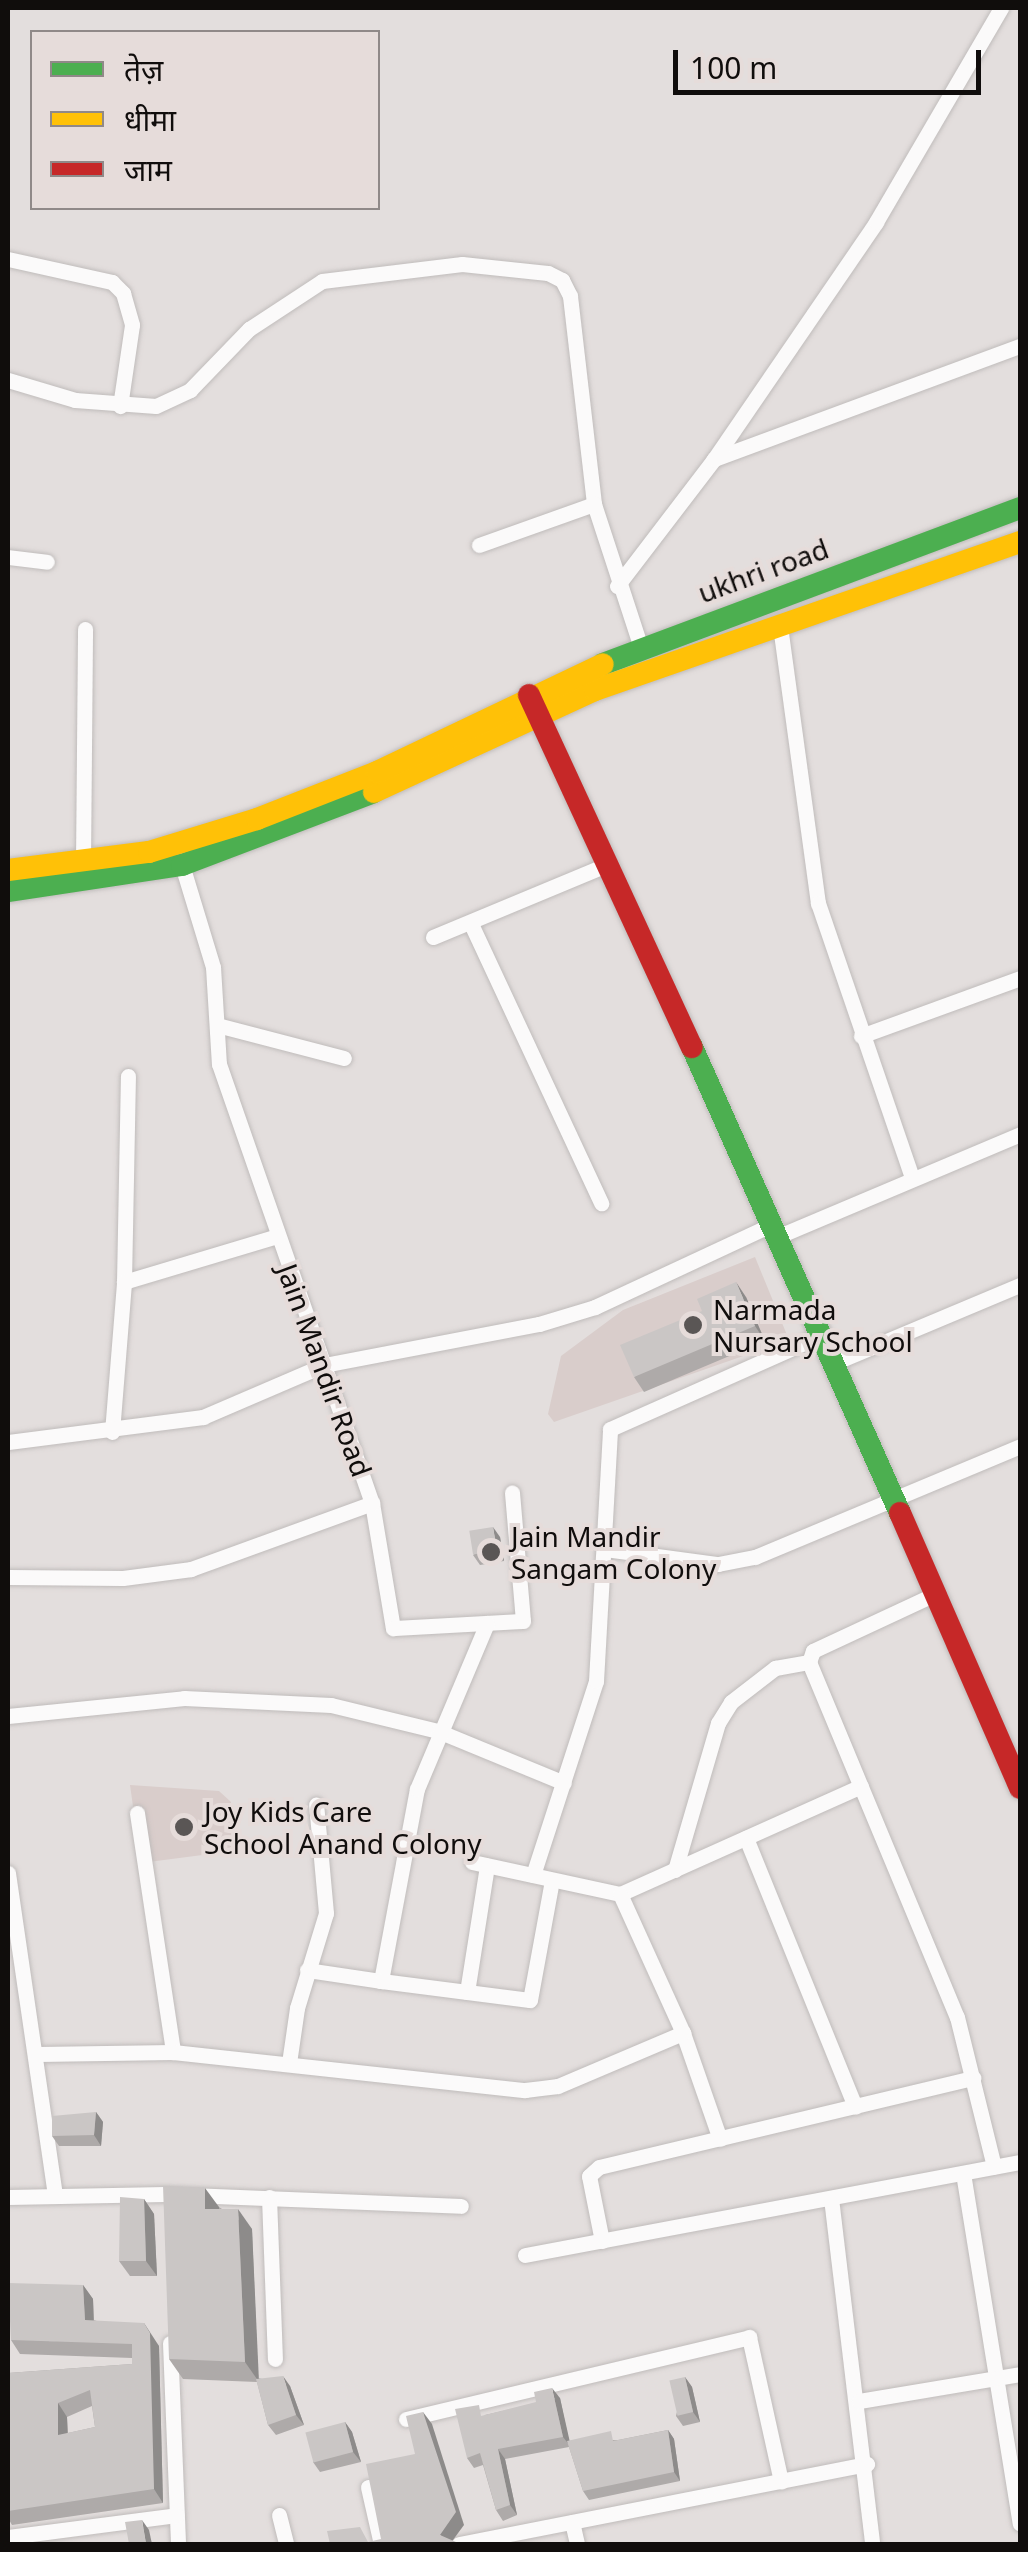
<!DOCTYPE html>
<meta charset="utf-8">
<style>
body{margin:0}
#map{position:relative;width:1028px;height:2552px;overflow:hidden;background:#e3dedd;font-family:"Noto Sans","Noto Sans Devanagari",sans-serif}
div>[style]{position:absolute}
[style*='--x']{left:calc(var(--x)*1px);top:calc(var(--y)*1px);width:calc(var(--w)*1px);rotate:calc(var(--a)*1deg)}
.built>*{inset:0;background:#d9cdcb}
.roads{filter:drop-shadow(0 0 2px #c0bcbb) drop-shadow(0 0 2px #c0bcbb)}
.street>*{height:15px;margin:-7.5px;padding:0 7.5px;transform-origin:7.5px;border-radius:7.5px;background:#fbfafa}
.fast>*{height:22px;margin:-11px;padding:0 11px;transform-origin:11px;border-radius:11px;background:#4caf50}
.slow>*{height:22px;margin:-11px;padding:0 11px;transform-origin:11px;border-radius:11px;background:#ffc107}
.jam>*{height:22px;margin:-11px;padding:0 11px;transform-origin:11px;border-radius:11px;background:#c62828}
.wall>*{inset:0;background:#aeaaa9}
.shaded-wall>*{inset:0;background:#8d8b8a}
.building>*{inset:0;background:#cac6c5;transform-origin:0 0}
.dots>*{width:28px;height:28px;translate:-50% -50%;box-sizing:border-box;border:5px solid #e6dcda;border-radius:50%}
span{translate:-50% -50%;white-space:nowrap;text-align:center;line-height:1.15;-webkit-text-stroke:8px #e6dcda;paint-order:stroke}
.street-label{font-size:28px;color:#100d0c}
.poi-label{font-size:28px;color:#100d0c}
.left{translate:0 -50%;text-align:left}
.frame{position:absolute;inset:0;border:10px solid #100d0c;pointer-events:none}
.legend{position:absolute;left:30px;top:30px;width:350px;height:180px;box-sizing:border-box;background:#e6dcda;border:2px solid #908988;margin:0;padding:12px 18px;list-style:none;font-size:30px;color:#100d0c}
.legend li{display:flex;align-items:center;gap:20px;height:50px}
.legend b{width:50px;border:2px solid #908988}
.scale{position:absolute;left:673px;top:50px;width:308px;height:45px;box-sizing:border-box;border:5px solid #100d0c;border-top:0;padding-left:12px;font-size:30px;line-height:35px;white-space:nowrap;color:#100d0c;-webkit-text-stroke:8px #e6dcda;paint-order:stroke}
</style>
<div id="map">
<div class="built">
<div style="clip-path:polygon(755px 1257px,789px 1340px,554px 1422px,548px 1414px,561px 1356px,623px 1310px)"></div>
<div style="clip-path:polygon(130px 1785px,219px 1791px,231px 1802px,233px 1851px,141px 1863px)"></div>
</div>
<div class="roads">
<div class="street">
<div style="--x:8;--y:259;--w:107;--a:12.5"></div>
<div style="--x:112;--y:282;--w:16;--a:45"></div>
<div style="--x:123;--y:293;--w:33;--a:74"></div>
<div style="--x:132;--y:325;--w:82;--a:98.4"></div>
<div style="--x:8;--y:380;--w:70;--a:16.6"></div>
<div style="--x:75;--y:400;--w:81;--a:4.2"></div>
<div style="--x:156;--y:406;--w:38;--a:-25"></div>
<div style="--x:190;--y:390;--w:85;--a:-46"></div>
<div style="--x:249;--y:329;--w:87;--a:-33.3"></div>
<div style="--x:322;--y:281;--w:141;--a:-6.9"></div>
<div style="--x:462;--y:264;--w:86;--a:6"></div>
<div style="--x:548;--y:273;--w:16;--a:27"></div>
<div style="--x:562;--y:280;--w:18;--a:63"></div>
<div style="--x:570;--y:296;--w:209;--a:83.4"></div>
<div style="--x:714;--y:459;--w:326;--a:-20.3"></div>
<div style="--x:479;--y:545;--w:122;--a:-19.6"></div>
<div style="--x:594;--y:504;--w:151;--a:71.9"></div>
<div style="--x:8;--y:557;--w:39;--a:7"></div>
<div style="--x:617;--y:586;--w:160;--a:-52.6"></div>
<div style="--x:714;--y:459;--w:287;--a:-55.6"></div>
<div style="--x:876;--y:222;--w:248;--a:-59.7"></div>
<div style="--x:780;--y:626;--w:280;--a:82.2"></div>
<div style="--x:818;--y:903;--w:291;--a:71.1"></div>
<div style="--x:83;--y:864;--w:235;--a:-89.5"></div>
<div style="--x:182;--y:865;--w:107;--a:73.1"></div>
<div style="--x:213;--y:967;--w:97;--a:86.5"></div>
<div style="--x:219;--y:1064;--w:465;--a:70.8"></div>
<div style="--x:372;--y:1503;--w:127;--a:80.5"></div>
<div style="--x:393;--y:1628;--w:130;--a:-3.1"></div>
<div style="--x:523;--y:1621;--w:129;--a:-94.9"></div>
<div style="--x:472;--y:926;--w:306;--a:65"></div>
<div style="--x:433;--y:937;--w:190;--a:-22.6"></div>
<div style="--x:217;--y:1025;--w:131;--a:14.6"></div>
<div style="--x:861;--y:1036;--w:169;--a:-20"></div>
<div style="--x:779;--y:1236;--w:262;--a:-22.9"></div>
<div style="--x:124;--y:1282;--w:206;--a:-88.9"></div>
<div style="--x:834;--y:1363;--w:202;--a:-22.8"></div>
<div style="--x:112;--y:1432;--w:150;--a:-85.4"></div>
<div style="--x:124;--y:1282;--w:160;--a:-16.7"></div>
<div style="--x:8;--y:1442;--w:197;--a:-7.3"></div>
<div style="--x:203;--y:1417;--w:132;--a:-23.3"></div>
<div style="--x:324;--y:1365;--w:219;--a:-10.8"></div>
<div style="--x:539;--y:1324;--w:59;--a:-16.9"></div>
<div style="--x:595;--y:1307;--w:196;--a:-25"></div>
<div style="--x:605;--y:1549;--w:114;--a:7.6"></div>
<div style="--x:718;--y:1564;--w:38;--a:-11"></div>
<div style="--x:755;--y:1557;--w:287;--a:-22.7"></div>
<div style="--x:8;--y:1577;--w:115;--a:0.5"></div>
<div style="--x:123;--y:1578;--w:69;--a:-7.5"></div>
<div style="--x:191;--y:1569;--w:193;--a:-20"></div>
<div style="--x:935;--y:1594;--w:135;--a:155"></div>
<div style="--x:813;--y:1651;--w:12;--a:110"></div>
<div style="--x:809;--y:1662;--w:385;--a:67.4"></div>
<div style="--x:957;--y:2017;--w:154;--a:76.1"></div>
<div style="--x:8;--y:1716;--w:177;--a:-5.8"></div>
<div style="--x:184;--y:1698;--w:147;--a:2.7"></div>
<div style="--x:331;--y:1705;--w:110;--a:13.7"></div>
<div style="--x:438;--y:1731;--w:136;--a:22.4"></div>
<div style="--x:137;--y:1813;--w:242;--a:81.4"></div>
<div style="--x:746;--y:1838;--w:290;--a:67.9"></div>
<div style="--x:472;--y:1862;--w:151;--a:12.2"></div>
<div style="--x:620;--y:1894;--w:264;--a:-24.1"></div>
<div style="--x:675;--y:1870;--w:153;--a:-73.7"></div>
<div style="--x:718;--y:1723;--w:25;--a:-58"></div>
<div style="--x:731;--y:1702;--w:56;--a:-37.7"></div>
<div style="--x:775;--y:1668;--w:35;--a:-10"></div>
<div style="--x:8;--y:1873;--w:326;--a:81.7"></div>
<div style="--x:533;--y:1875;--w:204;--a:-72"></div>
<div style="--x:596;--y:1681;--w:252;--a:-86.8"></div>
<div style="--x:610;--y:1429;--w:232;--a:-23.9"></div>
<div style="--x:620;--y:1894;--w:153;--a:65.6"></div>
<div style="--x:683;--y:2033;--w:112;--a:70.8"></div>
<div style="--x:307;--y:1970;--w:75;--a:8.5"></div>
<div style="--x:381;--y:1981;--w:195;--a:-79.4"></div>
<div style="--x:417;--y:1789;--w:180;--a:-67.1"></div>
<div style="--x:381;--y:1981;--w:150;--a:7.3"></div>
<div style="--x:530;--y:2000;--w:122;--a:-79.6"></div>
<div style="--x:467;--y:1992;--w:128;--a:-81"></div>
<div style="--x:38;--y:2054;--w:135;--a:-0.8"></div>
<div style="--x:173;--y:2052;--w:354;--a:6.2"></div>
<div style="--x:525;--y:2090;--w:33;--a:-7"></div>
<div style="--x:558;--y:2086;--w:136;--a:-23"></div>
<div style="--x:289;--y:2063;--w:56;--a:-81.7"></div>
<div style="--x:297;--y:2008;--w:99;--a:-73"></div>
<div style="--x:326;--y:1913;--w:109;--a:-95.2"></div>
<div style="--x:963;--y:2173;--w:355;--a:80.8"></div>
<div style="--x:8;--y:2197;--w:157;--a:-1.1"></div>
<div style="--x:165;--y:2194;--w:296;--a:2.3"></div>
<div style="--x:269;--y:2197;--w:162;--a:87.9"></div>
<div style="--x:831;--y:2198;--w:348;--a:83.2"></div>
<div style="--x:602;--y:2241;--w:66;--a:-101.3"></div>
<div style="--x:589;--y:2176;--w:13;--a:-42"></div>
<div style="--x:599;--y:2167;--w:385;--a:-13.4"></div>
<div style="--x:525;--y:2255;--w:504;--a:-10.64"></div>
<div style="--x:170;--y:2343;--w:201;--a:87.7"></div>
<div style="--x:859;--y:2401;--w:163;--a:-9.5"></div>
<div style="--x:406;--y:2419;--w:353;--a:-13.4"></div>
<div style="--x:749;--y:2337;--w:148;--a:77.5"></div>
<div style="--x:368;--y:2487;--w:58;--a:77.2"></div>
<div style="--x:279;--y:2515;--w:30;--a:76"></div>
<div style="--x:572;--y:2522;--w:23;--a:77"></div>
<div style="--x:8;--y:2537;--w:170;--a:-7.4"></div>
<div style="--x:459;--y:2544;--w:416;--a:-11.1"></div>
</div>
<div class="fast">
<div style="--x:603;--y:664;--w:445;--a:-20.5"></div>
<div style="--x:8;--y:891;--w:176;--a:-8.5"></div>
<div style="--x:182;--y:865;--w:205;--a:-20.8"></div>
<div style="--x:692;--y:1047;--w:510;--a:65.95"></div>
</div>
<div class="slow">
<div style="--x:374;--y:792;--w:243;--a:-24.8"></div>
<div style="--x:595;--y:690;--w:450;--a:-19.2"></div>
<div style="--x:8;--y:870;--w:142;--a:-7.3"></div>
<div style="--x:149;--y:852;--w:113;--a:-17"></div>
<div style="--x:257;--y:819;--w:129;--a:-21.4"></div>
<div style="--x:377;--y:772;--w:250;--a:-25.5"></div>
</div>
<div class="jam">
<div style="--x:529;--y:695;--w:388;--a:65.2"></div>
<div style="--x:900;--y:1513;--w:300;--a:66.4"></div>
</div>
</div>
<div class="wall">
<div style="clip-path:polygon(746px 1297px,765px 1341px,644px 1392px,634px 1377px)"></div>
<div style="clip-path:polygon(500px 1537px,504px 1561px,480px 1565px,473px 1555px)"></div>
<div style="clip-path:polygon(96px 2112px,103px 2122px,101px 2146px,59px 2146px,52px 2136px)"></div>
<div style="clip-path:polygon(144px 2199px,154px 2214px,157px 2276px,130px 2276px,119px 2261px)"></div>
<div style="clip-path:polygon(219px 2207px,252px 2229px,258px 2378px,290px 2386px,304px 2425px,276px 2435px,268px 2425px,257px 2382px,183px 2379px,169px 2359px)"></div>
<div style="clip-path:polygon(evenodd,83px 2285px,93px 2299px,94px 2320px,159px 2346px,163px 2503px,12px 2525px,8px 2518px,8px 2373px,132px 2364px,132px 2358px,20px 2354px,11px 2340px,83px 2285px,92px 2406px,95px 2427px,68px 2433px,67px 2417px,92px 2406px)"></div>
<div style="clip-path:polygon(685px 2377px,692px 2387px,700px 2422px,683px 2426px,676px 2416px)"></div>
<div style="clip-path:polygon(560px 2398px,569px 2441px,618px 2440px,668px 2430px,674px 2439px,680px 2481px,589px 2500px,583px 2491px,569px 2447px,505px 2459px,517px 2515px,503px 2521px,496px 2510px,483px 2465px,474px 2468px,467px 2458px,485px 2415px)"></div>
<div style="clip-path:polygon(345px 2422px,352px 2432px,361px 2462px,320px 2472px,313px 2462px)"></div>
</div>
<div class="shaded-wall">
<div style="clip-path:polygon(736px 1282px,746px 1297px,765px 1341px,755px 1326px)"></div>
<div style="clip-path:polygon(493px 1527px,500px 1537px,504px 1561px,497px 1551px)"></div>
<div style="clip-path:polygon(96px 2112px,103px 2122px,101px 2146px,94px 2135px)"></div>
<div style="clip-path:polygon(205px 2188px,219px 2207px,219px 2228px,205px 2209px)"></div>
<div style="clip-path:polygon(144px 2199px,154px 2214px,157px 2276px,146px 2261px)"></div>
<div style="clip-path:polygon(238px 2209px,252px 2229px,259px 2382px,245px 2362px)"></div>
<div style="clip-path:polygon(83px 2285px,93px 2299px,94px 2334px,85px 2320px)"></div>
<div style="clip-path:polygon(144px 2323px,159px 2346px,163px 2503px,154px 2489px)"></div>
<div style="clip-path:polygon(283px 2376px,290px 2386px,304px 2425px,296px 2415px)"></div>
<div style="clip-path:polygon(685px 2377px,692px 2387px,700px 2422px,693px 2412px)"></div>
<div style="clip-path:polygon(552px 2388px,560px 2398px,571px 2447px,563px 2437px)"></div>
<div style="clip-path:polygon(58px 2403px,67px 2417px,68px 2448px,58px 2435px)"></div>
<div style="clip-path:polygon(423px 2412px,432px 2424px,464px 2525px,450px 2544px,440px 2535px)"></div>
<div style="clip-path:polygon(345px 2422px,352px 2432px,361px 2462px,353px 2452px)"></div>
<div style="clip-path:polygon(668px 2430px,674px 2439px,680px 2481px,674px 2472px)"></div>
<div style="clip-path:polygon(498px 2449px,505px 2459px,517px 2515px,510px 2505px)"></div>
<div style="clip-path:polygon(142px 2520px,149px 2530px,152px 2544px,146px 2544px)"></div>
</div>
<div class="building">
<div style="clip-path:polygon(736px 1282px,755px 1326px,634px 1377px,620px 1345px,702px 1311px,697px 1299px)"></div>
<div style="left:493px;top:1527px;width:24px;height:24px;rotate:81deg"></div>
<div style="clip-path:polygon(96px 2112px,94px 2135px,52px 2136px,52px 2116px)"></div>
<div style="clip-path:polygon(163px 2186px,205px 2188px,205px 2209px,238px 2209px,245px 2362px,169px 2359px)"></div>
<div style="clip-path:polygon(120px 2197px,144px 2199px,146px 2261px,119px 2261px)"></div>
<div style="clip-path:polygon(evenodd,8px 2283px,83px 2285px,85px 2320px,144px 2323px,150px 2333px,154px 2489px,8px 2511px,8px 2373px,132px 2364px,132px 2344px,11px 2340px,8px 2283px,90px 2390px,95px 2427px,58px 2435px,58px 2403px,90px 2390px)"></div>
<div style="clip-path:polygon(283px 2376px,296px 2415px,268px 2425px,256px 2379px)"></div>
<div style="left:685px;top:2377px;width:36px;height:16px;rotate:77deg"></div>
<div style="clip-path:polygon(552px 2388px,563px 2437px,498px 2449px,510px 2505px,496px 2510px,480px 2453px,467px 2458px,455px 2409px,479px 2405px,481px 2416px,536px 2402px,534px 2392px)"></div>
<div style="clip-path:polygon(423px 2412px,456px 2512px,440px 2535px,456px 2542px,457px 2544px,330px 2544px,327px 2531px,360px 2527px,368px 2542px,381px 2539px,366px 2464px,415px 2454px,406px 2416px)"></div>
<div style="left:345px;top:2422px;width:31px;height:41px;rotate:75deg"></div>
<div style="clip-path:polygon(668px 2430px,674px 2472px,583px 2491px,567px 2441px,611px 2431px,613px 2441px)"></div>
<div style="clip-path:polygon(142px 2520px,146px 2544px,129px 2544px,125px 2522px)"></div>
</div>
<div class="dots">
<div style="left:693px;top:1325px;background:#5a5655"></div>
<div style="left:491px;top:1552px;background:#5a5655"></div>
<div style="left:184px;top:1827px;background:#5a5655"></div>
</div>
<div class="street-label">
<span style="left:763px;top:570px;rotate:-20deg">ukhri road</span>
<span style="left:325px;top:1370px;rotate:70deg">Jain Mandir Road</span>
</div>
<div class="poi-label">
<span class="left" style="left:713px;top:1325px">Narmada<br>Nursary School</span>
<span class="left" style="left:511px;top:1552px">Jain Mandir<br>Sangam Colony</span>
<span class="left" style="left:204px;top:1827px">Joy Kids Care<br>School Anand Colony</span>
</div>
<div class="frame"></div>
<ul class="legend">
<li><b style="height:12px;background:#4caf50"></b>तेज़</li>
<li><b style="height:12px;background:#ffc107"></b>धीमा</li>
<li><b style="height:12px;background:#c62828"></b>जाम</li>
</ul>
<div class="scale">100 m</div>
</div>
